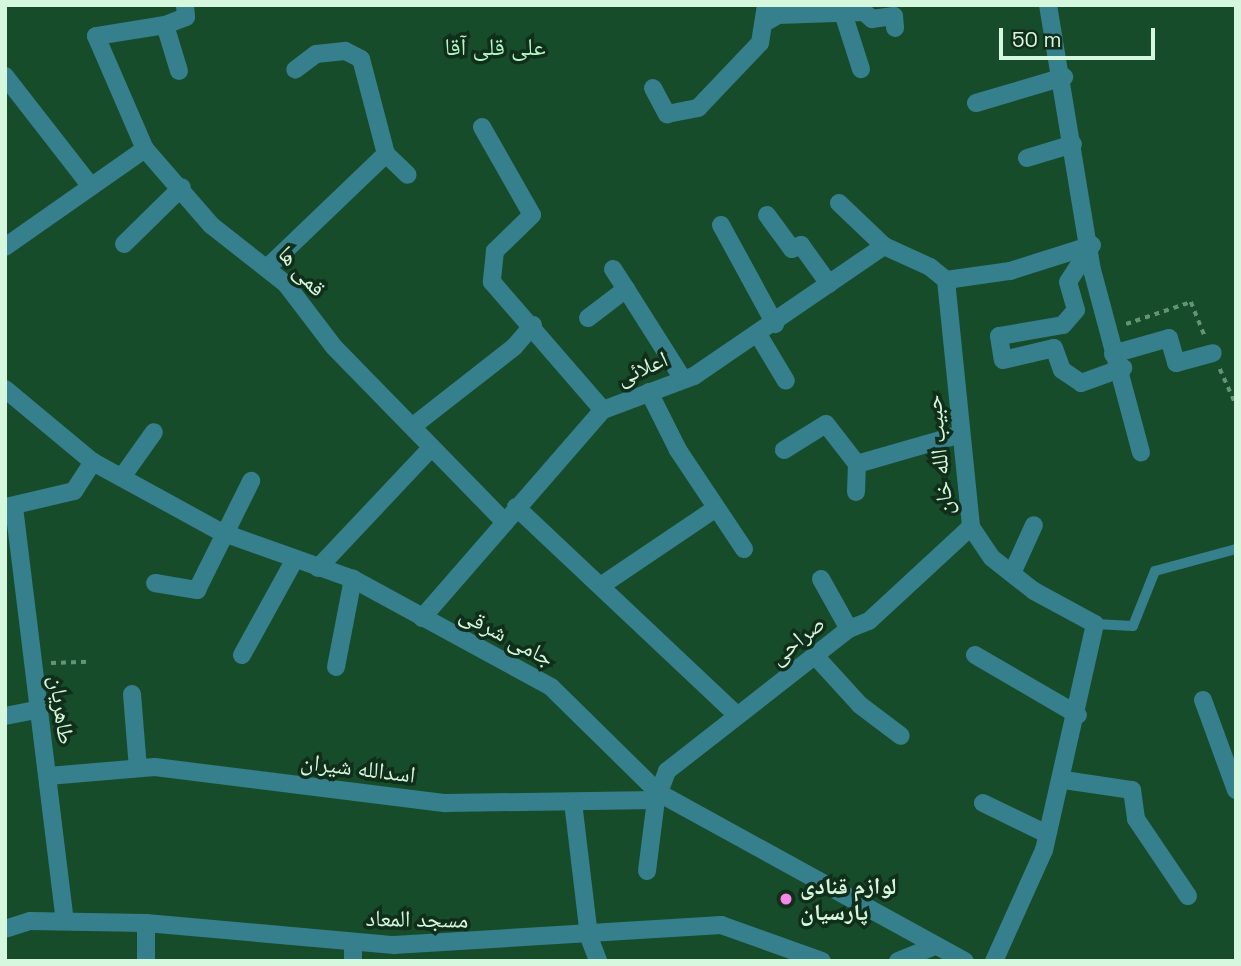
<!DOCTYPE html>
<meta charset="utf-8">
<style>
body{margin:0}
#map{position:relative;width:1241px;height:966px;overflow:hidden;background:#174c2b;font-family:"Space Grotesk","Noto Naskh Arabic",sans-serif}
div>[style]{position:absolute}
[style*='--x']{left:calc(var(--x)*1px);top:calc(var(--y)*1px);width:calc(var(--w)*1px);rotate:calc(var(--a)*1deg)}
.path>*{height:3.5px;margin-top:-1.75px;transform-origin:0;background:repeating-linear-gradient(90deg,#659375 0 5px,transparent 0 10px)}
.service>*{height:10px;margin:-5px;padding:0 5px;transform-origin:5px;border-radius:5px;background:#367f8d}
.minor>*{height:18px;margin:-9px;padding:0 9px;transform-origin:9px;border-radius:9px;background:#367f8d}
.tertiary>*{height:18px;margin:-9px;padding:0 9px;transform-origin:9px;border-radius:9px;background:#367f8d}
.dots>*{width:19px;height:19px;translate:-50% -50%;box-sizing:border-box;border:4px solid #112e1b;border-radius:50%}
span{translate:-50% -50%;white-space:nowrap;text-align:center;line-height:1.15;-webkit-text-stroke:7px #112e1b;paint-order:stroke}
.street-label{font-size:23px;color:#d5f7de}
.poi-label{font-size:23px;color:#d5f7de;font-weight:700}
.left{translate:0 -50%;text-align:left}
.neighbourhood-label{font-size:24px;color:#b2f8c5}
.frame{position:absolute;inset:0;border:7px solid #d5f7de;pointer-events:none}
.scale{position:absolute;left:999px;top:28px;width:156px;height:32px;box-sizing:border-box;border:4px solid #d5f7de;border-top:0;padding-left:9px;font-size:21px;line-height:24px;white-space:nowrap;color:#d5f7de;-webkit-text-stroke:5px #112e1b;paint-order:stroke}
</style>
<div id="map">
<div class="path">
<div style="--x:1126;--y:324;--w:69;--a:-18.7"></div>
<div style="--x:1191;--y:302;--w:37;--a:68"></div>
<div style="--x:1220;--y:369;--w:39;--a:66"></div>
<div style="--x:51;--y:663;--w:38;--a:-2"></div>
</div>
<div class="service">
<div style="--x:1095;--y:624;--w:38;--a:3"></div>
<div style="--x:1133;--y:626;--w:59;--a:-68.2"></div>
<div style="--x:1155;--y:571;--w:84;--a:-15.2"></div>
</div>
<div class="minor">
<div style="--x:185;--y:5;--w:12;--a:85"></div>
<div style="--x:186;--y:17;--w:22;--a:159"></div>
<div style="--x:165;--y:25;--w:70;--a:170.9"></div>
<div style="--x:96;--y:36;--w:123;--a:66.6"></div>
<div style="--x:145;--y:149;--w:101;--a:49"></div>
<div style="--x:211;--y:225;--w:95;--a:38.2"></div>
<div style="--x:286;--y:284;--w:79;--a:52.7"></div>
<div style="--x:334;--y:347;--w:245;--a:45.7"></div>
<div style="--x:1048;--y:5;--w:265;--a:80.6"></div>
<div style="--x:1091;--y:266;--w:193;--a:75"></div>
<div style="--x:843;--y:13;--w:59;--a:72.2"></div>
<div style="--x:766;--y:22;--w:14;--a:-30"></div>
<div style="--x:778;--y:15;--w:86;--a:-2"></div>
<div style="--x:864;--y:12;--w:11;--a:41"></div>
<div style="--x:872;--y:19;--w:22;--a:-8"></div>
<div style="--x:894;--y:16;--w:12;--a:85"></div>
<div style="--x:165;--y:25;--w:48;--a:73.1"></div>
<div style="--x:5;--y:76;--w:137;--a:52.1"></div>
<div style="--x:653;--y:88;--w:30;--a:62"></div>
<div style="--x:667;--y:114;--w:32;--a:-11"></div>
<div style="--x:698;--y:108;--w:90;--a:-46.4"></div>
<div style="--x:760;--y:43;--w:38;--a:-81"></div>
<div style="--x:976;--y:103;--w:92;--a:-16.5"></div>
<div style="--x:482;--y:127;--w:101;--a:60.4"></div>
<div style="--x:532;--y:215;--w:52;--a:135.8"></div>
<div style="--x:495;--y:251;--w:31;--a:96"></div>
<div style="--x:492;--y:282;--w:169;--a:49.1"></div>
<div style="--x:386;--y:154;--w:30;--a:44"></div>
<div style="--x:1027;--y:158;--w:48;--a:-16.9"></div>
<div style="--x:839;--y:203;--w:62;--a:43.7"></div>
<div style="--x:767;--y:215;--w:42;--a:53.7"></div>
<div style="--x:792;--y:249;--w:10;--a:-24"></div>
<div style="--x:801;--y:245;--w:48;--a:54.3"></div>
<div style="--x:721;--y:225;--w:113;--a:61.4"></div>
<div style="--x:124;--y:244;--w:81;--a:-44.5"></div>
<div style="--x:5;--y:247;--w:171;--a:-35"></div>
<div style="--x:1090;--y:248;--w:40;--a:122.9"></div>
<div style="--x:1068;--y:282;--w:29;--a:74"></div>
<div style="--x:1076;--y:310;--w:20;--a:131"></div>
<div style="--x:1063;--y:325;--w:65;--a:170.2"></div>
<div style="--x:999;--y:336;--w:24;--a:81"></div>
<div style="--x:1003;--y:360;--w:52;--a:-13.2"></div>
<div style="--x:1054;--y:348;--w:23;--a:70"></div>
<div style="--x:1062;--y:370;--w:23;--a:34"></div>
<div style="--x:1081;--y:383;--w:45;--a:-19.7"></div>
<div style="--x:268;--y:267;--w:163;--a:-43.8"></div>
<div style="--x:386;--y:154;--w:98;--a:-104.7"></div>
<div style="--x:361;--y:59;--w:18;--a:-153"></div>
<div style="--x:345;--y:51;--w:29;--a:174"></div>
<div style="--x:316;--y:54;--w:26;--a:143"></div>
<div style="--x:613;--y:269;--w:24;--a:57"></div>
<div style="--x:946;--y:280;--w:65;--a:-8"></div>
<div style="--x:1010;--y:271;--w:86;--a:-17.6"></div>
<div style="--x:588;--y:318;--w:48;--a:-37.3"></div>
<div style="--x:626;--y:289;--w:103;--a:57.7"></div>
<div style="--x:759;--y:336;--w:52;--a:59"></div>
<div style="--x:1113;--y:354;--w:58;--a:-15.9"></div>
<div style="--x:1169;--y:338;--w:26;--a:74"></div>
<div style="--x:1176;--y:363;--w:38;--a:-15"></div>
<div style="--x:649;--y:392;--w:65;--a:63.4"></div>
<div style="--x:678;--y:450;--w:119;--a:56.3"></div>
<div style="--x:413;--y:426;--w:128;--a:-38"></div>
<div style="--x:514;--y:347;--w:29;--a:-49"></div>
<div style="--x:784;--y:450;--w:49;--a:-31.8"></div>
<div style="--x:826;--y:424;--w:51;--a:52.2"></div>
<div style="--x:122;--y:477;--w:55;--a:-54.6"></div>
<div style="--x:856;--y:492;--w:28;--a:-88"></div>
<div style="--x:857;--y:464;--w:108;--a:-16.1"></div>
<div style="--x:6;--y:507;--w:70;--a:-13.2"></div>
<div style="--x:74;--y:491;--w:35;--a:-57"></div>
<div style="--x:14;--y:507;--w:417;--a:83"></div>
<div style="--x:516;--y:507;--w:303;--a:43.3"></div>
<div style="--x:318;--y:568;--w:163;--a:-46.7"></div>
<div style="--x:1014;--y:569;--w:48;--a:-65.6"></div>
<div style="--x:821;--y:579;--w:57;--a:60.8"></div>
<div style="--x:155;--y:583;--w:43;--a:9.5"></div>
<div style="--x:197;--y:590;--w:122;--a:-63.6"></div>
<div style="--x:605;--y:583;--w:134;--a:-34"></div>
<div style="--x:422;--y:618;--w:276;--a:-49"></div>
<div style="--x:603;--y:410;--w:97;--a:-20.5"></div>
<div style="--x:694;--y:376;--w:230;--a:-34.4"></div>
<div style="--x:884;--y:246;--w:51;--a:24.5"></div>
<div style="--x:930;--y:267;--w:21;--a:39"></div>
<div style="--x:946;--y:280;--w:248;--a:84.2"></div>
<div style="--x:971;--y:527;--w:37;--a:56"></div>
<div style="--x:992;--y:558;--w:53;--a:38.2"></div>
<div style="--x:1034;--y:591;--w:69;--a:28.4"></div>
<div style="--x:1095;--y:624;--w:232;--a:102.7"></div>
<div style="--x:1044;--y:850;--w:122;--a:114.2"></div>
<div style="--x:242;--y:655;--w:110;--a:-61.1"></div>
<div style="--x:975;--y:655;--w:119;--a:30.2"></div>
<div style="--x:818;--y:659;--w:62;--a:47.6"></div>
<div style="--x:860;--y:705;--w:51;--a:37.1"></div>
<div style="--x:336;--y:667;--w:90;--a:-79.1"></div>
<div style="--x:132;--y:694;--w:74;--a:85.4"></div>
<div style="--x:1203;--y:700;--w:96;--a:69.9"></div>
<div style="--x:5;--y:716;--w:32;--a:-11"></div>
<div style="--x:48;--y:776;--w:107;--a:-4.8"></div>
<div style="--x:155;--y:767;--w:293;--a:7.1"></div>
<div style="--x:446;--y:803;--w:210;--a:-0.8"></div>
<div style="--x:656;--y:800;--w:31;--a:-69"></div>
<div style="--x:667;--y:771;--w:231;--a:-38"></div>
<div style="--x:849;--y:629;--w:22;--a:-22"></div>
<div style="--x:869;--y:621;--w:139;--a:-42.7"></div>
<div style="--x:1064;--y:780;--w:69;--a:8.4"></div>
<div style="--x:1132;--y:790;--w:29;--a:82"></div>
<div style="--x:1136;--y:819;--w:93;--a:56"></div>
<div style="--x:573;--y:802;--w:136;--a:83.2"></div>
<div style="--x:589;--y:937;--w:26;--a:69"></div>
<div style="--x:983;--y:803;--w:69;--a:25.8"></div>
<div style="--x:647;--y:871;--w:72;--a:-82.8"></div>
<div style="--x:146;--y:923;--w:38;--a:90"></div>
<div style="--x:5;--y:929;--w:26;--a:-18"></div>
<div style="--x:30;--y:921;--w:116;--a:1"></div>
<div style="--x:146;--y:923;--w:249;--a:5.1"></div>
<div style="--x:394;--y:945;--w:328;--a:-3.5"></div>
<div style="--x:721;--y:925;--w:107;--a:19.6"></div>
<div style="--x:353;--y:942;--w:19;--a:90"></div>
<div style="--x:898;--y:961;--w:40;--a:-22"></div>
</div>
<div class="tertiary">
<div style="--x:5;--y:389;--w:114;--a:39.7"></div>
<div style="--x:93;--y:462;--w:146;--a:28.7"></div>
<div style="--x:221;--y:532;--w:140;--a:19.6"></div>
<div style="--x:353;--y:579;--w:226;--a:28.6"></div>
<div style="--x:551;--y:687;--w:151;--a:44.5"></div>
<div style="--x:659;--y:793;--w:349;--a:28.8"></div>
</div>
<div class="dots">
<div style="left:786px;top:899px;background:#f987e8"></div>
</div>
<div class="street-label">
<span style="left:302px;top:271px;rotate:48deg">قمی ها</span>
<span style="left:642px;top:368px;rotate:-23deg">اعلائی</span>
<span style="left:939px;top:455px;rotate:-96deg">حبیب الله خان</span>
<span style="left:507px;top:636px;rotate:28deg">جامی شرقی</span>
<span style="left:797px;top:640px;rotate:-39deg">صراحی</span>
<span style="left:62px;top:710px;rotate:82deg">طاهریان</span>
<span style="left:358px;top:768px;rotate:7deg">اسدالله شیران</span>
<span style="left:417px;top:919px;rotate:1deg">مسجد المعاد</span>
</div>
<div class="poi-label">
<span class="left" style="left:800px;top:899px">لوازم قنادی<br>پارسیان</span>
</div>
<div class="neighbourhood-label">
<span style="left:495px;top:47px">علی قلی آقا</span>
</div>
<div class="frame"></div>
<div class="scale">50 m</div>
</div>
